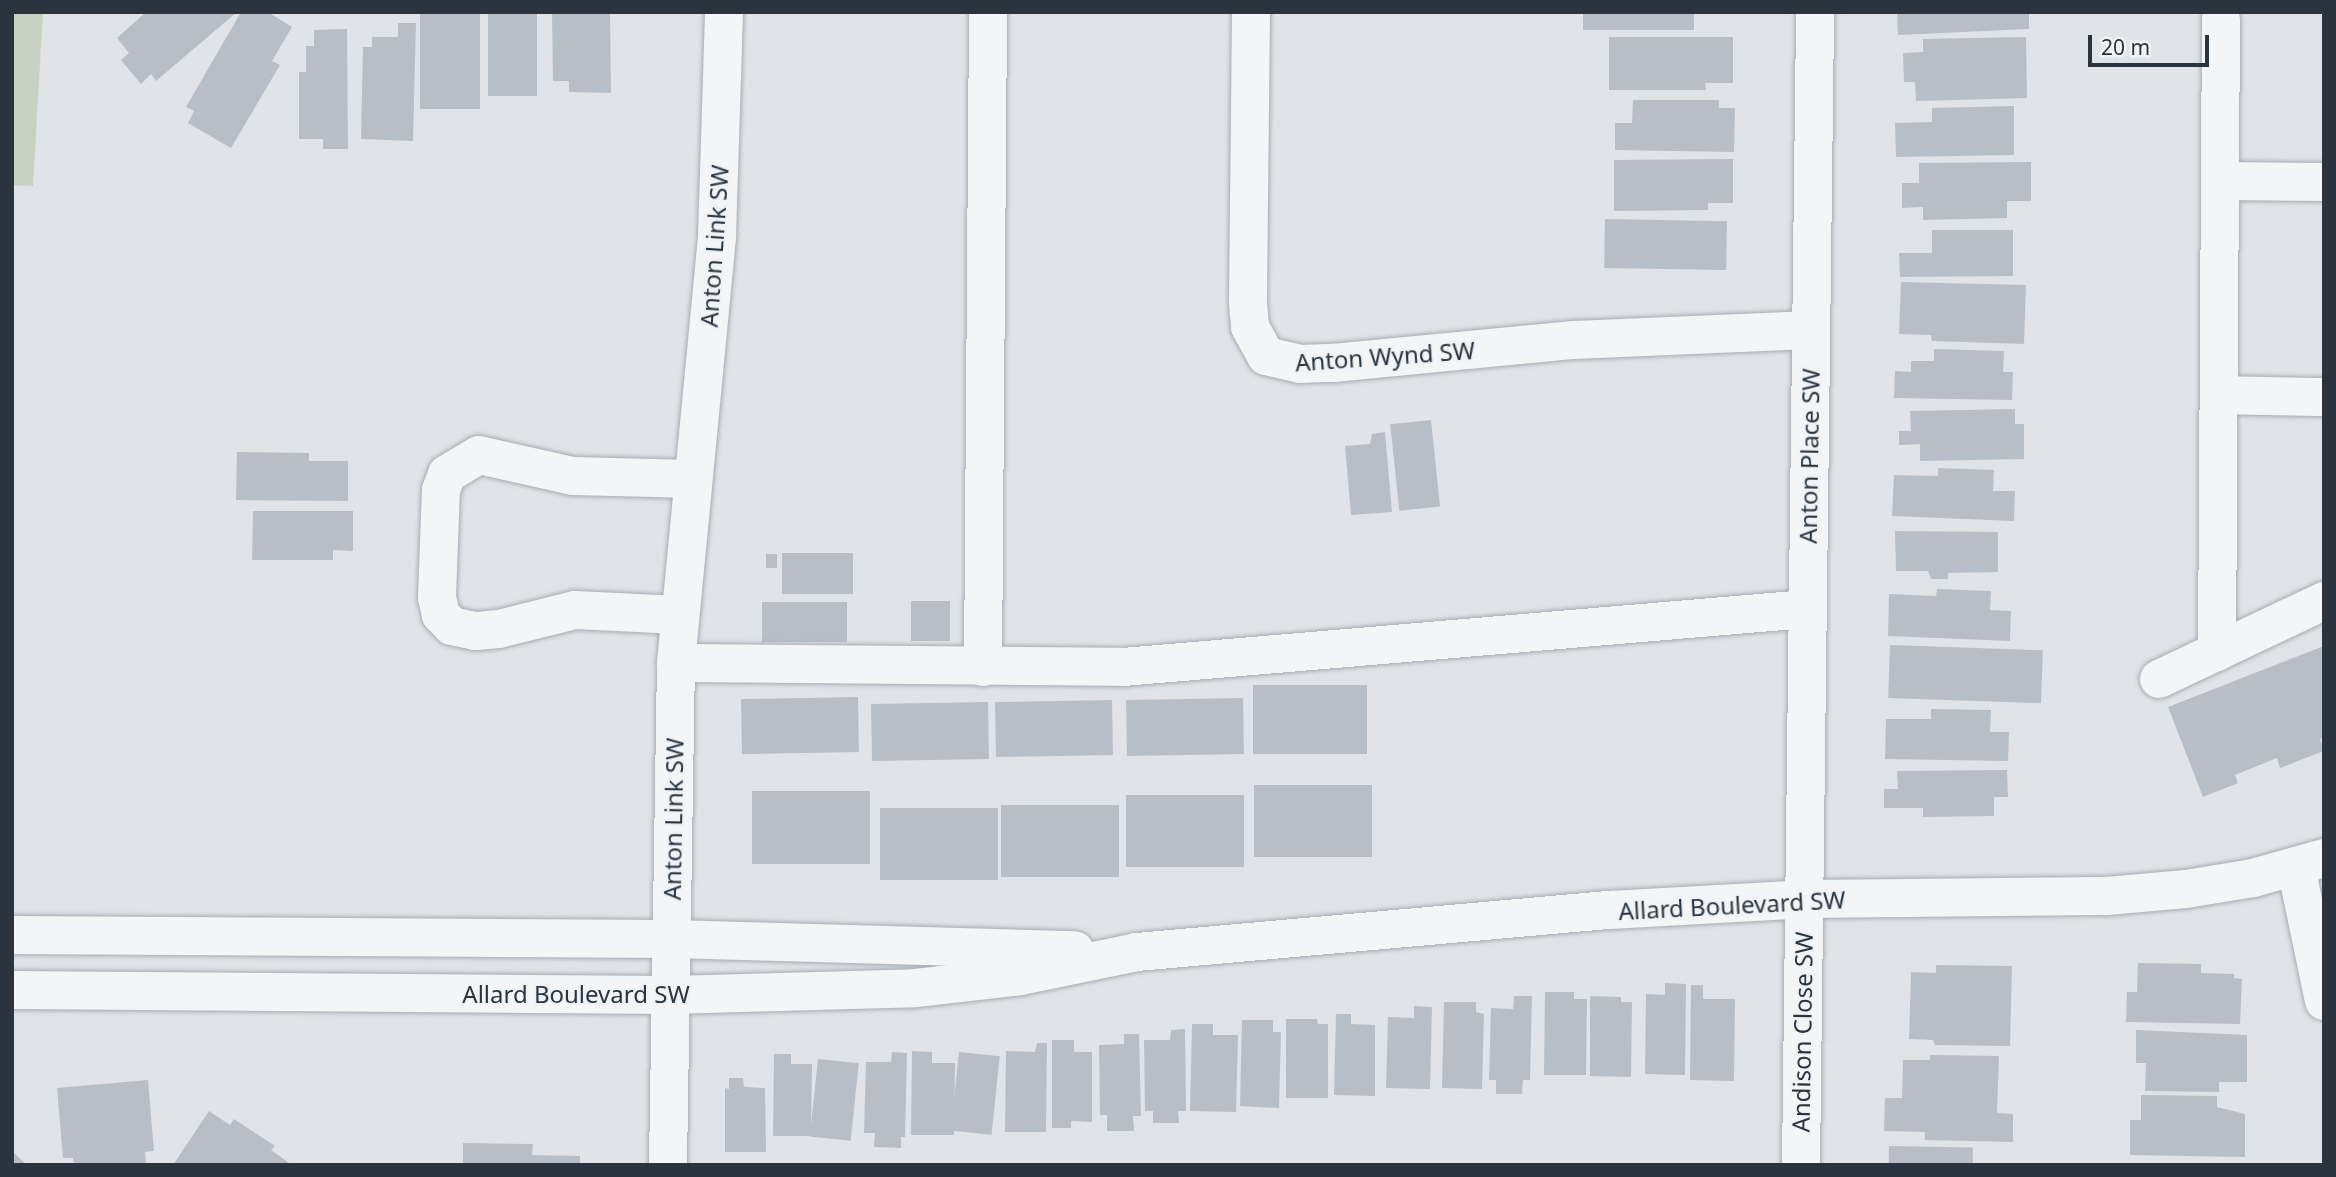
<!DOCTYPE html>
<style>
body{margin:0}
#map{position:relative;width:2336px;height:1177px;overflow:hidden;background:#e0e4e8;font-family:"Noto Sans",sans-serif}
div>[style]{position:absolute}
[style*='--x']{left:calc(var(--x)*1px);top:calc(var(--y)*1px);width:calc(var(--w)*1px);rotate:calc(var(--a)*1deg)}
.green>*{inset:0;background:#c8d2c2}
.building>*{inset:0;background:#b8bec5;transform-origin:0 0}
.roads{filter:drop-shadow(0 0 2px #a6acb2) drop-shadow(0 0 2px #a6acb2)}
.minor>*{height:38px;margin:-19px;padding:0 19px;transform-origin:19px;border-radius:19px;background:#f3f5f7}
span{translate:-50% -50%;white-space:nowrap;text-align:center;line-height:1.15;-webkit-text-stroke:5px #f0f3f6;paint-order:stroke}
.street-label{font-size:24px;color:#2a343f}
.frame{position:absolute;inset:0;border:14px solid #2a343f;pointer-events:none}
.scale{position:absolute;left:2088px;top:35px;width:121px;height:32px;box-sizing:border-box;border:4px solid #2a343f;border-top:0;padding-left:9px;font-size:21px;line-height:24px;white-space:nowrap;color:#2a343f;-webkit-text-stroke:5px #f0f3f6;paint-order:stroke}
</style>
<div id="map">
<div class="green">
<div style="clip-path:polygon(12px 12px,43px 12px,33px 186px,12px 185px)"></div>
</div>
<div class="building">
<div style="clip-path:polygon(146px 12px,237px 12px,156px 81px,151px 74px,141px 84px,121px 60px,129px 53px,117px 38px)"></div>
<div style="clip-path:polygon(241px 12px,268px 12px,292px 27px,272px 61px,280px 65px,231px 148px,188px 123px,194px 111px,186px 107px)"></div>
<div style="left:420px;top:12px;width:60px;height:97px"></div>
<div style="left:488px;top:12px;width:49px;height:84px"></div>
<div style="clip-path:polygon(552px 12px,610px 12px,611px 93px,569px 92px,569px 81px,553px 81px)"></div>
<div style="left:1583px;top:12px;width:111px;height:18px"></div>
<div style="clip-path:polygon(2029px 12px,2029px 29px,1898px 35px,1897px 13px)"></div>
<div style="clip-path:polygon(398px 23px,416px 23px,413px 141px,361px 139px,363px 47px,372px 47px,372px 37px,398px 37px)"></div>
<div style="clip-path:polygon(347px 29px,348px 149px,323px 149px,323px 139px,299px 139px,299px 72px,306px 72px,306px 46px,314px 46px,314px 30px)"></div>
<div style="clip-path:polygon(1609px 37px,1733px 37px,1733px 83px,1705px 83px,1706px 90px,1609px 90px)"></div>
<div style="clip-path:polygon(2026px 37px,2027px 98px,1916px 101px,1915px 82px,1904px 82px,1903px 53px,1923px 52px,1923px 39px)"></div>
<div style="clip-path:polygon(1633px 100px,1719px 100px,1719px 108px,1735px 108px,1734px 152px,1615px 150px,1615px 123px,1632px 123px)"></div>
<div style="clip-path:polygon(2014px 106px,2014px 155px,1896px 157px,1895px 123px,1932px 122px,1932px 108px)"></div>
<div style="clip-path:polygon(1733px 159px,1733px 203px,1708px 203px,1708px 210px,1614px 211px,1614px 160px)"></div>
<div style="clip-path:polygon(2031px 162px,2031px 201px,2007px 201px,2007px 218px,1923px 220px,1923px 207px,1902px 208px,1902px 183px,1919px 183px,1919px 163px)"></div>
<div style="left:1605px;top:219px;width:122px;height:49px;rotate:1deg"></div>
<div style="clip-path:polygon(1932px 230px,2013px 230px,2013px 276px,1900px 277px,1899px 253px,1932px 253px)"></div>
<div style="clip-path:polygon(1901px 282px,2026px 285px,2024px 344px,1932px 341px,1931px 335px,1899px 334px)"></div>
<div style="clip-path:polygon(1934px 349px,2004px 351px,2003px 372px,2013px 372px,2012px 400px,1894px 398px,1895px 371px,1911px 372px,1911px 361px,1934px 361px)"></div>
<div style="clip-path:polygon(2015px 409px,2015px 424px,2024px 424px,2024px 459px,1920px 461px,1920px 444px,1899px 445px,1899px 431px,1911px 431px,1910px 411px)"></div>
<div style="left:1431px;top:420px;width:87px;height:41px;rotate:84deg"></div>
<div style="clip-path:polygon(1385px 432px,1392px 512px,1351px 515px,1345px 446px,1370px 444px,1372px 434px)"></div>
<div style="clip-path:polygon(237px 452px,309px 453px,309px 461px,348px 461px,348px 501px,236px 500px)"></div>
<div style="clip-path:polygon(1938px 468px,1994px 470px,1993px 491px,2015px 491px,2014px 521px,1892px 516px,1894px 475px,1938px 476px)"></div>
<div style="clip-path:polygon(253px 511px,353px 511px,353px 551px,333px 550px,333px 560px,252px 560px)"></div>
<div style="clip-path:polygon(1895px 531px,1998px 532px,1998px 572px,1948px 573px,1948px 579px,1931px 579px,1928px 571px,1896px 571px)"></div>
<div style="left:853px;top:553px;width:41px;height:71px;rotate:90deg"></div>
<div style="left:766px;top:554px;width:11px;height:14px"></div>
<div style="clip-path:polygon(1937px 589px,1991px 591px,1990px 610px,2011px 611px,2010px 641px,1888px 636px,1889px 594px,1936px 596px)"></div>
<div style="left:911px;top:601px;width:39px;height:40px"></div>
<div style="left:762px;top:602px;width:85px;height:40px"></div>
<div style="left:1890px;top:645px;width:153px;height:53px;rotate:2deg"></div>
<div style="clip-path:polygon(2324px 646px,2324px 737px,2320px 739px,2324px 751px,2280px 768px,2277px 758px,2235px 775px,2238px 783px,2203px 797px,2168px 707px)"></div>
<div style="left:1367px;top:685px;width:69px;height:114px;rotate:90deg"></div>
<div style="left:858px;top:697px;width:55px;height:117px;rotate:89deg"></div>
<div style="left:1243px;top:698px;width:56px;height:117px;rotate:89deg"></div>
<div style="left:1112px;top:700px;width:55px;height:117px;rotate:89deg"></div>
<div style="left:988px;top:702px;width:57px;height:117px;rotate:89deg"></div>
<div style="clip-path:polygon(1931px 709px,1991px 710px,1990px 732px,2009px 732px,2008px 761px,1885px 759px,1886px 719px,1931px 719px)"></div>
<div style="clip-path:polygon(2007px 770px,2008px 797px,1994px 797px,1994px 816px,1923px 817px,1923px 808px,1884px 808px,1884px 789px,1898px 789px,1897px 771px)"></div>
<div style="left:1372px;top:785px;width:72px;height:118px;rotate:90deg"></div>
<div style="left:870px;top:791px;width:73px;height:118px;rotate:90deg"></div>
<div style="left:1126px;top:795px;width:118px;height:72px"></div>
<div style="left:1001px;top:805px;width:118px;height:72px"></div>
<div style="left:880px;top:808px;width:118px;height:72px"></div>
<div style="clip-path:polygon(2138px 963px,2201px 964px,2201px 973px,2234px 974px,2234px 978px,2242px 979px,2240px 1024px,2126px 1022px,2127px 992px,2137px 992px)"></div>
<div style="clip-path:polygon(1936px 965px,2012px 966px,2010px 1046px,1935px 1045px,1933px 1040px,1909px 1039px,1911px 972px,1936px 973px)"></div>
<div style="clip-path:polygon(1665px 983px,1686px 984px,1685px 1075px,1645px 1074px,1646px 994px,1665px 995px)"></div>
<div style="clip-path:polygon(1691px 985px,1703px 985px,1703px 999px,1735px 999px,1734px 1081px,1690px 1080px)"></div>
<div style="clip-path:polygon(1545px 992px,1574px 992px,1574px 999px,1587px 999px,1586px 1075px,1544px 1075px)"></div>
<div style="clip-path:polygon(1514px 996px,1532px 996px,1530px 1080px,1523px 1080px,1522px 1094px,1496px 1094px,1496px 1080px,1489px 1080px,1491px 1008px,1513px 1009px)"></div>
<div style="clip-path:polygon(1590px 996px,1621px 997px,1621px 1002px,1632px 1002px,1631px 1077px,1590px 1076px)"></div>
<div style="clip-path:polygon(1444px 1002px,1476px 1002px,1476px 1012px,1484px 1014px,1482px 1089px,1442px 1088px)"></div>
<div style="clip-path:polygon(1414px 1006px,1432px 1007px,1430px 1089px,1386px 1088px,1388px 1017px,1414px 1018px)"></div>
<div style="clip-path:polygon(1336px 1014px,1351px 1014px,1351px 1024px,1375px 1025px,1375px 1096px,1334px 1095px)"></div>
<div style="clip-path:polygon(1286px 1019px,1317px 1019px,1318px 1024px,1328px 1024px,1328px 1098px,1286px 1098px)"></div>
<div style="clip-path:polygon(1242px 1020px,1273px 1020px,1273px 1032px,1281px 1032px,1279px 1108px,1240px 1106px)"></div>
<div style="clip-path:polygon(1192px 1024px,1213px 1024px,1213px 1035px,1238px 1035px,1236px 1112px,1190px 1111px)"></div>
<div style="clip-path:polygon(1185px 1029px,1186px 1111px,1178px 1111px,1179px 1123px,1153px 1123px,1153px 1111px,1145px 1111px,1144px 1040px,1170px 1040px,1171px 1030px)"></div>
<div style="clip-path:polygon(2136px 1030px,2247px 1035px,2247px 1082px,2219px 1082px,2219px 1092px,2145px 1091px,2146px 1063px,2136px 1063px)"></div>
<div style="clip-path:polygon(1124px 1034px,1139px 1034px,1141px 1116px,1133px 1116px,1134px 1131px,1107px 1131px,1107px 1115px,1100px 1115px,1099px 1045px,1124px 1044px)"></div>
<div style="clip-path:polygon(1052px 1040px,1074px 1040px,1074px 1052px,1092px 1052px,1092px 1122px,1071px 1121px,1071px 1128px,1052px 1128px)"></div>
<div style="clip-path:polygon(1037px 1043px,1047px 1043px,1046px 1132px,1005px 1132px,1006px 1051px,1035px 1052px)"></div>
<div style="clip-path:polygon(912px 1051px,932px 1052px,932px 1063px,955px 1063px,954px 1135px,911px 1135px)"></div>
<div style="clip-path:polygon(892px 1052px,907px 1053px,905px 1137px,901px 1137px,901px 1148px,874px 1147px,875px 1133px,864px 1133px,866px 1062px,891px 1062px)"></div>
<div style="left:959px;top:1052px;width:41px;height:79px;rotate:6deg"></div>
<div style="clip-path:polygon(774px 1054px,791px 1054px,791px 1064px,812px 1064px,811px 1136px,773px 1136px)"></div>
<div style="clip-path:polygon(1930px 1055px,1999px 1056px,1997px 1113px,2013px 1114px,2013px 1142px,1925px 1140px,1925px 1132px,1884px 1131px,1885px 1098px,1902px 1098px,1903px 1060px,1930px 1060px)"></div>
<div style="left:818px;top:1059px;width:41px;height:78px;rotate:6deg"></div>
<div style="clip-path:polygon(729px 1078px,743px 1078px,744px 1087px,765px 1088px,766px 1152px,725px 1152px,725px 1088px,729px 1089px)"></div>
<div style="clip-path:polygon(148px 1080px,154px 1151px,145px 1152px,146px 1165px,74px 1165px,73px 1158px,63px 1158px,57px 1088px)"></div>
<div style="clip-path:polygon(2141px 1095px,2217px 1096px,2217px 1107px,2245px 1114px,2245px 1157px,2130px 1155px,2130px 1120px,2141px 1120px)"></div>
<div style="clip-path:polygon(209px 1111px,230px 1125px,234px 1119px,275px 1146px,271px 1150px,292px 1165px,173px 1165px)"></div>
<div style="clip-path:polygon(463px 1143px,533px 1144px,532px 1155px,580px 1156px,580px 1165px,463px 1165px)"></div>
<div style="left:1889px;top:1146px;width:84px;height:19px;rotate:1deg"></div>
<div style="clip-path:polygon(12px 1151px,27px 1165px,12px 1165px)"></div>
</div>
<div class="roads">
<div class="minor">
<div style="--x:1251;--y:12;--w:291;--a:90.6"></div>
<div style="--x:1248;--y:303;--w:24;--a:85"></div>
<div style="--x:1250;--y:327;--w:33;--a:61"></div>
<div style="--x:1266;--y:356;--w:35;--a:13"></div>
<div style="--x:1300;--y:364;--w:33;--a:-2"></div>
<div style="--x:1333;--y:363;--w:242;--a:-5.5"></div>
<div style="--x:1574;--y:340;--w:237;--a:-2.4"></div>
<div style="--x:2220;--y:181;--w:104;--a:0.6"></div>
<div style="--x:2219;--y:395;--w:105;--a:1.1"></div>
<div style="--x:679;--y:615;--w:104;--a:-177.2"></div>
<div style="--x:575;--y:610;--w:78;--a:166"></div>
<div style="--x:499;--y:629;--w:24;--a:175"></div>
<div style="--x:475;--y:631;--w:24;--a:-168"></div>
<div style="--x:452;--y:626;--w:16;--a:-135"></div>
<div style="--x:441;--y:615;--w:18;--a:-103"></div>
<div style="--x:437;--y:597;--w:107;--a:-87.9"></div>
<div style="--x:441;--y:490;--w:17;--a:-69"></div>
<div style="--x:447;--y:474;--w:37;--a:-31"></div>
<div style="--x:479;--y:455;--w:96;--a:12.6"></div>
<div style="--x:573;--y:476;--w:120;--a:1.4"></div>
<div style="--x:2217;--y:652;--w:633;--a:-89.64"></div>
<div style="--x:676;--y:663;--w:447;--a:0.5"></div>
<div style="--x:1123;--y:667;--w:686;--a:-4.85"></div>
<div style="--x:983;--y:667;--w:655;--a:-89.56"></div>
<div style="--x:2159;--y:679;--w:183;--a:-25.3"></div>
<div style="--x:2296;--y:867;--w:137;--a:78.2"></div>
<div style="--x:12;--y:935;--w:659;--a:0.35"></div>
<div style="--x:671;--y:939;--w:404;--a:1.6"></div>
<div style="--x:12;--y:990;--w:659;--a:0.43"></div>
<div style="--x:671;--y:995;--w:245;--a:-1.6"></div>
<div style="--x:916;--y:988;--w:106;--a:-6.5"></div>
<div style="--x:1021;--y:976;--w:118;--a:-11.7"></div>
<div style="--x:1137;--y:952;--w:475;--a:-5.1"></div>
<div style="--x:1610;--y:910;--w:194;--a:-3.2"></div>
<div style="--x:1804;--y:899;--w:303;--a:-0.6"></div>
<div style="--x:2107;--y:896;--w:79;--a:-5.1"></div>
<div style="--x:2186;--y:889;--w:68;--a:-9.3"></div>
<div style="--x:2253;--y:878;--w:74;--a:-15.7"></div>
<div style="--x:668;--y:1165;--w:502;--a:-89.09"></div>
<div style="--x:676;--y:663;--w:429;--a:-84.5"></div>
<div style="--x:717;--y:236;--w:224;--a:-88.2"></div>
<div style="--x:1801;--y:1165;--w:1153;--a:-89.3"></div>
</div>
</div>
<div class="street-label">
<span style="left:714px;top:246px;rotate:-86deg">Anton Link SW</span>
<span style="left:1385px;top:356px;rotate:-4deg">Anton Wynd SW</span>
<span style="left:1809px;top:456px;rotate:-89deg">Anton Place SW</span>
<span style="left:673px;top:819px;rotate:-89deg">Anton Link SW</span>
<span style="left:1732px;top:905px;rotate:-3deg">Allard Boulevard SW</span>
<span style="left:576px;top:994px">Allard Boulevard SW</span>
<span style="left:1802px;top:1032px;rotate:-89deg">Andison Close SW</span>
</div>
<div class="frame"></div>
<div class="scale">20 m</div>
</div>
